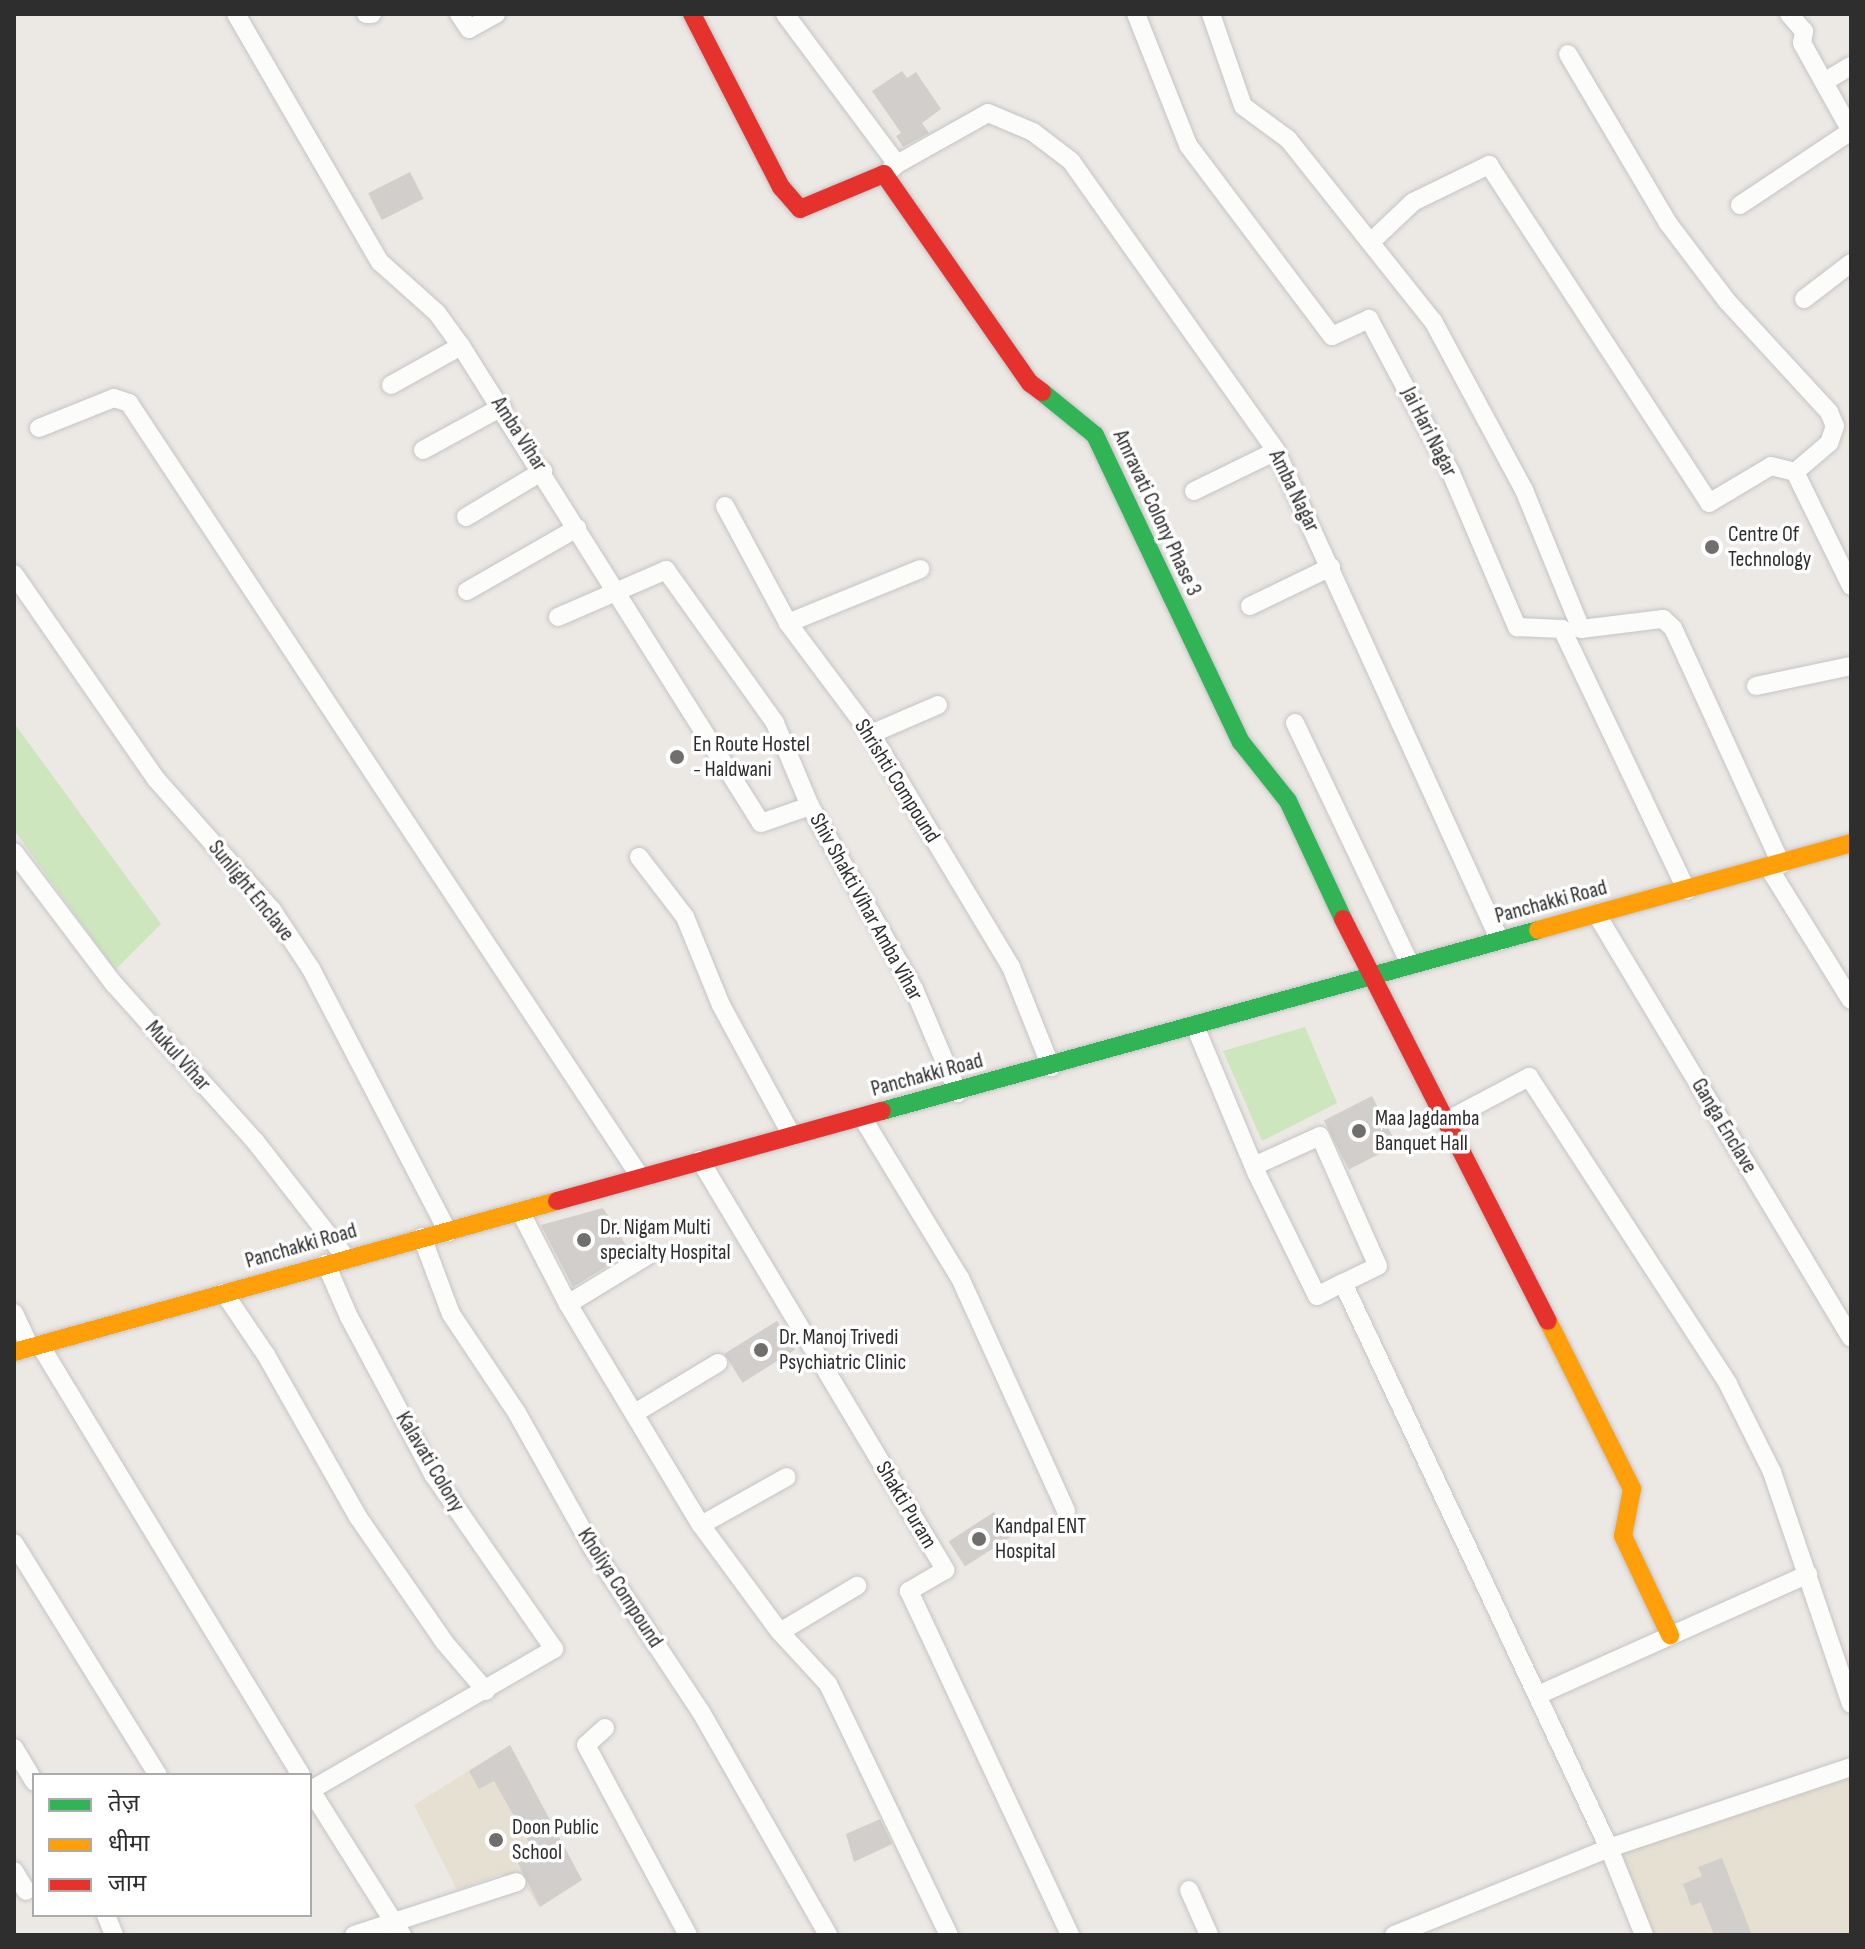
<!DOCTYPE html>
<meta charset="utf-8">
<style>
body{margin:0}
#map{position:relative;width:1865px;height:1949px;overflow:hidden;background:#ece8e4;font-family:"Sofia Sans Condensed","Noto Sans Devanagari",sans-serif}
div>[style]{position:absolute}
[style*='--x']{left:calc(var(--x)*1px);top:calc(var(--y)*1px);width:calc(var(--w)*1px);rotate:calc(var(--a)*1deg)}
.education>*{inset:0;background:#e6e0d3}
.green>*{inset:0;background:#cee6be}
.building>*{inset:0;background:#d1cecb;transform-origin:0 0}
.roads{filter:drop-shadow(0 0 2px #c5c4c5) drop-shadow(0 0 2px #c5c4c5)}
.street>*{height:18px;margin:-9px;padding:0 9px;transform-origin:9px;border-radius:9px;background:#fcfcfb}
.fast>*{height:18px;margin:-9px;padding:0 9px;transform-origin:9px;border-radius:9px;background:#30b455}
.slow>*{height:18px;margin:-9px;padding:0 9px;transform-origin:9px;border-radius:9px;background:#ff9f0a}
.jam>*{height:18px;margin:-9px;padding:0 9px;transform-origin:9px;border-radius:9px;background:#e5322d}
.dots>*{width:22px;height:22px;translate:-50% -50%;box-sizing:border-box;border:4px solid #fff;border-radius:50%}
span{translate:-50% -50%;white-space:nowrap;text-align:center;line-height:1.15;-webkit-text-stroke:7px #fff;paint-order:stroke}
.street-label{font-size:22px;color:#2e2e2e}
.poi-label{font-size:22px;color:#2e2e2e}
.left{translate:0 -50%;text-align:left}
.frame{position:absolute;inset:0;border:16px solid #2e2e2e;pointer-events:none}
.legend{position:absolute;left:32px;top:1773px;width:280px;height:144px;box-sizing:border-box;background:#fff;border:2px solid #ababab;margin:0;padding:10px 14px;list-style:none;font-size:24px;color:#2e2e2e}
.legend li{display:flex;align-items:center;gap:16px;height:40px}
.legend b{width:40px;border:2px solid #ababab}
</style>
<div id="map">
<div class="education">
<div style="clip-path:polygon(510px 1745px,582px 1880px,539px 1907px,519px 1876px,500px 1875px,457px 1890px,414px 1805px)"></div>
<div style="clip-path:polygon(1851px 1776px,1851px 1935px,1654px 1935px,1621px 1852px)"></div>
</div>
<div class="green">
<div style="clip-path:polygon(14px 723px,161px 924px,115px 970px,14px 830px)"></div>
<div style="clip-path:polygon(1305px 1027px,1337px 1103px,1262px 1141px,1223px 1051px)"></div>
</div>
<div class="building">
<div style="clip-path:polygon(902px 71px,907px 78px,916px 72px,941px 109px,922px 123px,929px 133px,903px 147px,896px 136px,901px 133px,872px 91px)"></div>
<div style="left:410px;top:172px;width:30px;height:47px;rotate:63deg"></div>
<div style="left:1372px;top:1096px;width:55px;height:54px;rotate:63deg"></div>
<div style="clip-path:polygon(603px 1208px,630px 1252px,573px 1287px,541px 1225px)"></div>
<div style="left:777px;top:1321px;width:34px;height:62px;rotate:58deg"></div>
<div style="left:994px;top:1512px;width:30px;height:54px;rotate:57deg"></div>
<div style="clip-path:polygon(510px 1745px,582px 1880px,540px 1907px,515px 1857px,531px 1846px,494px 1781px,479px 1789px,469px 1771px)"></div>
<div style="clip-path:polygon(880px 1819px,892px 1844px,854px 1862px,846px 1834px)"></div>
<div style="clip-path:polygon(1722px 1858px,1752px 1935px,1714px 1935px,1701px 1902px,1691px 1906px,1683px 1884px,1702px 1876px,1698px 1867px)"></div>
</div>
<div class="roads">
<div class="street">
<div style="--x:236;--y:14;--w:287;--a:59.9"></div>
<div style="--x:380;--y:262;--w:76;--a:41.8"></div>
<div style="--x:437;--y:313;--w:41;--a:54"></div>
<div style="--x:461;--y:346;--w:563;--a:57.83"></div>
<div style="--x:761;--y:823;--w:52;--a:-19.1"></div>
<div style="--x:366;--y:14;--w:6;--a:0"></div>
<div style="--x:459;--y:14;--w:18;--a:56"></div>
<div style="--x:469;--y:29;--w:31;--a:-29"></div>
<div style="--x:785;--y:14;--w:187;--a:53.3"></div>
<div style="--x:897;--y:164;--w:9;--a:139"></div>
<div style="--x:1136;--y:14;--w:141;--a:68.3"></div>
<div style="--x:1188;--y:145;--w:239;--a:53"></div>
<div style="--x:1332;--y:336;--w:41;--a:-24.7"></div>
<div style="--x:1369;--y:319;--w:174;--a:62"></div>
<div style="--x:1451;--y:473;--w:168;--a:66.8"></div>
<div style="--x:1517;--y:627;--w:45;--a:2.5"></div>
<div style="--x:1562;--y:629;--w:290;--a:64.5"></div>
<div style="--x:1211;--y:14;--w:97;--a:70.8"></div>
<div style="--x:1243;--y:106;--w:56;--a:36.3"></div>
<div style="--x:1288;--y:139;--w:233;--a:51.5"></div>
<div style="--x:1433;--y:321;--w:192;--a:61.7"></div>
<div style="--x:1524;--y:490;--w:150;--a:67.7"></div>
<div style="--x:1581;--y:629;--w:83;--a:-7"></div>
<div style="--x:1663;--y:619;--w:13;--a:42"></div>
<div style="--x:1673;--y:628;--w:260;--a:65.4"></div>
<div style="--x:1789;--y:14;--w:23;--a:49"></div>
<div style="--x:1804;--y:31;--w:12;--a:99"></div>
<div style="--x:1802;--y:43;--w:101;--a:60.9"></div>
<div style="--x:1568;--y:54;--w:196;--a:59.4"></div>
<div style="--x:1668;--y:223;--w:98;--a:52.9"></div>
<div style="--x:1727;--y:301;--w:151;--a:47.4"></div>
<div style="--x:1829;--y:412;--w:15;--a:67"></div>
<div style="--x:1835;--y:426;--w:18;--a:109"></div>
<div style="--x:1829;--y:443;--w:45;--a:139.5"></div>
<div style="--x:1824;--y:82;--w:31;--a:-31"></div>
<div style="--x:897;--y:164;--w:104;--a:-29.3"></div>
<div style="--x:988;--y:113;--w:49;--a:22.9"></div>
<div style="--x:1033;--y:132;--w:48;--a:37.3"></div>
<div style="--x:1071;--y:161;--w:355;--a:54.7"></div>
<div style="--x:1276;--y:451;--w:539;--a:65.43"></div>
<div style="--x:1740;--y:205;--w:133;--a:-33.7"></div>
<div style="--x:1373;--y:240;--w:55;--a:-43.5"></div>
<div style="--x:1413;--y:202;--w:85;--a:-26"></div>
<div style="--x:1489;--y:165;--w:403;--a:56.9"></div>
<div style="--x:1709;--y:503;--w:72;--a:-30.8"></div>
<div style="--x:1771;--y:466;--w:25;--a:14"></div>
<div style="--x:1795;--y:472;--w:127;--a:63.8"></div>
<div style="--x:1804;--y:299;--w:59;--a:-37.5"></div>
<div style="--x:391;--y:385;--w:80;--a:-29.1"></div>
<div style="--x:39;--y:428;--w:81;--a:-21.8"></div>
<div style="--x:114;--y:398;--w:16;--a:18"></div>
<div style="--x:129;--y:403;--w:925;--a:56.55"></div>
<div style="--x:423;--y:450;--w:90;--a:-28.6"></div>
<div style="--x:1194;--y:491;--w:91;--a:-26"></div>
<div style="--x:725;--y:506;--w:133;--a:61.7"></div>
<div style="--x:788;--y:623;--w:139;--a:53.2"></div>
<div style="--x:871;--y:734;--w:272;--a:59"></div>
<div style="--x:1011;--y:967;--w:108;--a:68.2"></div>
<div style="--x:466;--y:517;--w:90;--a:-30.9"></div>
<div style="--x:14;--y:574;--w:249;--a:55.3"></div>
<div style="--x:156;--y:779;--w:175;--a:48.5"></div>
<div style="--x:272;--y:910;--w:71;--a:56.5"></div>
<div style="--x:311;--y:969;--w:297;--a:62.5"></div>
<div style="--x:467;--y:591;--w:127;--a:-29.8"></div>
<div style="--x:1250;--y:606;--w:90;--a:-25.7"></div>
<div style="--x:558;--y:617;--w:118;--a:-23.5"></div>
<div style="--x:666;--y:570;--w:188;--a:54.5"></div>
<div style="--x:775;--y:723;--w:90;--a:67.1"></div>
<div style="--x:810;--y:806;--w:210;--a:60.4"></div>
<div style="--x:914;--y:989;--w:113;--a:67.1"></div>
<div style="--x:788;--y:623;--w:143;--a:-22.2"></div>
<div style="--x:1756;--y:686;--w:97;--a:-11.9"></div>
<div style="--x:1295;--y:723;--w:267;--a:64.5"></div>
<div style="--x:871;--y:734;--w:73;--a:-23.4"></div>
<div style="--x:14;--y:852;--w:166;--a:52.9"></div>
<div style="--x:114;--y:984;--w:211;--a:48.1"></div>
<div style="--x:255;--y:1141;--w:148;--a:52.1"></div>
<div style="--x:639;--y:857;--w:76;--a:52.5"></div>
<div style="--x:685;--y:917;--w:95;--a:67.8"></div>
<div style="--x:721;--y:1005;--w:149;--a:61.5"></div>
<div style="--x:1769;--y:868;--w:155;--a:58.2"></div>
<div style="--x:1597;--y:915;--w:493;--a:59"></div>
<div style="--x:1195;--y:1026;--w:160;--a:67.3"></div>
<div style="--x:1257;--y:1174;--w:136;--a:63.8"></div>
<div style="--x:1317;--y:1296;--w:29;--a:-27"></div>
<div style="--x:1343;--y:1283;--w:624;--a:64.79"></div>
<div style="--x:1609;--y:1848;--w:94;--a:68.1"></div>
<div style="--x:862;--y:1117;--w:188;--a:58.7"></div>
<div style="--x:960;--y:1278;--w:256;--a:65.5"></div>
<div style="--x:1448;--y:1120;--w:92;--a:-28"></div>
<div style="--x:1529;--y:1077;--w:366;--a:57"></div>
<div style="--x:1728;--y:1384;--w:98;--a:63.4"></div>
<div style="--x:1772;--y:1472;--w:245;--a:71.2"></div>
<div style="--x:700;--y:1160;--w:478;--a:59.1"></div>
<div style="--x:945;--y:1570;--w:42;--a:149.7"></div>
<div style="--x:909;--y:1591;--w:380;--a:64.9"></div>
<div style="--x:1254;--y:1166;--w:72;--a:-24.4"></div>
<div style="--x:1320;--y:1136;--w:142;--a:66"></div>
<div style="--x:1378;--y:1266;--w:39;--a:154"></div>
<div style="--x:520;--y:1211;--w:105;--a:62.7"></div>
<div style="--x:568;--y:1304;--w:258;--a:59"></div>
<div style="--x:701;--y:1525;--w:133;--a:53.6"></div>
<div style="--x:780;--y:1632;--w:71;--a:47.3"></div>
<div style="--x:828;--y:1684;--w:279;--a:64.3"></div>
<div style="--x:422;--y:1237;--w:82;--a:69.4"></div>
<div style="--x:451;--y:1314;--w:119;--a:56.3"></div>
<div style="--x:517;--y:1413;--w:156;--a:60.8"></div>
<div style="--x:593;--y:1549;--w:196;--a:56.5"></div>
<div style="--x:701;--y:1712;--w:257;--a:60.3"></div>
<div style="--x:224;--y:1293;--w:75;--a:55.9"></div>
<div style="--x:266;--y:1355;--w:186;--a:60.4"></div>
<div style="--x:358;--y:1517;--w:153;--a:55.4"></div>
<div style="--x:445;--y:1643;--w:63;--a:49.5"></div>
<div style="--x:568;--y:1304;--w:96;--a:-31.4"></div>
<div style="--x:14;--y:1313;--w:38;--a:65"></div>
<div style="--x:40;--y:1345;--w:503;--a:58.74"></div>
<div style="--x:635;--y:1413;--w:97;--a:-31.1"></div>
<div style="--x:701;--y:1525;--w:98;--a:-29.2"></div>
<div style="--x:14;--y:1543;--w:273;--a:58.2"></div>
<div style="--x:780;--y:1632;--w:90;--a:-30.9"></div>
<div style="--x:1538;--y:1695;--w:296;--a:-24.1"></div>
<div style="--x:605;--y:1728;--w:25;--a:138"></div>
<div style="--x:586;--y:1745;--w:216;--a:61.8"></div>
<div style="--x:14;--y:1748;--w:39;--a:59"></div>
<div style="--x:310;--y:1789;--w:173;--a:57.8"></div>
<div style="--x:311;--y:1790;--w:281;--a:-30.1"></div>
<div style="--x:554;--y:1649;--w:211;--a:-124.7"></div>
<div style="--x:434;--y:1476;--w:180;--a:-118.1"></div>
<div style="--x:349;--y:1317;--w:58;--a:-113.5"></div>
<div style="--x:14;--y:1871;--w:23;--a:59"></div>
<div style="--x:1189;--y:1890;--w:49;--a:66"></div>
<div style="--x:106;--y:1915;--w:22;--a:68"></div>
<div style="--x:354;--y:1935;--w:171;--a:-18"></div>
<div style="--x:1394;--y:1935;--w:232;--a:-22"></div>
<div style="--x:1609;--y:1848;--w:255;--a:-18.5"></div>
</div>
<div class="fast">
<div style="--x:1042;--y:392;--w:68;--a:39.1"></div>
<div style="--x:1095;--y:435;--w:340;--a:64.6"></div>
<div style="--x:1241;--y:742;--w:75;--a:51.5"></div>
<div style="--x:1288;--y:801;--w:130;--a:65"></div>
<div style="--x:882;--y:1111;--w:681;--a:-15.42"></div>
</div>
<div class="slow">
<div style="--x:1538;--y:930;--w:325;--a:-15.5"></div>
<div style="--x:1548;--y:1321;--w:188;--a:63.4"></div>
<div style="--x:1632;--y:1489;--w:48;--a:100.8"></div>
<div style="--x:1623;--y:1536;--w:110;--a:64.6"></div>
<div style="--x:14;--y:1352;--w:564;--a:-15.54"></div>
</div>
<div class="jam">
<div style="--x:692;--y:14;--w:195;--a:62.8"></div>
<div style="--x:781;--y:187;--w:29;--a:49"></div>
<div style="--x:800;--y:209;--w:91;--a:-22.6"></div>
<div style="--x:884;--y:174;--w:255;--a:55.1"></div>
<div style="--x:1030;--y:383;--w:15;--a:37"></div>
<div style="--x:1343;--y:919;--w:451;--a:63"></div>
<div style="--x:557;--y:1201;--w:337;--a:-15.5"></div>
</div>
</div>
<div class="dots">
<div style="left:1712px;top:547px;background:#706f6e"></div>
<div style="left:677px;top:757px;background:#706f6e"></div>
<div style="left:1359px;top:1131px;background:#706f6e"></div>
<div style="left:584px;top:1240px;background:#706f6e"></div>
<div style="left:761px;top:1350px;background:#706f6e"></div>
<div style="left:979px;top:1539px;background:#706f6e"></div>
<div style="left:496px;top:1840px;background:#706f6e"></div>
</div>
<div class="street-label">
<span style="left:1429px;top:432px;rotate:63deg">Jai Hari Nagar</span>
<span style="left:519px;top:434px;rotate:57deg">Amba Vihar</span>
<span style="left:1294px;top:491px;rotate:64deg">Amba Nagar</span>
<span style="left:1157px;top:513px;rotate:65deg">Amravati Colony Phase 3</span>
<span style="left:897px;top:781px;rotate:58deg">Shrishti Compound</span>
<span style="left:251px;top:891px;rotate:51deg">Sunlight Enclave</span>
<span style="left:1551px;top:902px;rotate:-15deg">Panchakki Road</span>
<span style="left:866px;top:907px;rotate:61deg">Shiv Shakti Vihar Amba Vihar</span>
<span style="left:178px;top:1056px;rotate:48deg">Mukul Vihar</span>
<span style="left:927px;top:1075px;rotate:-15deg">Panchakki Road</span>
<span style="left:1724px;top:1126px;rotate:59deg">Ganga Enclave</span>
<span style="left:301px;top:1246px;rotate:-16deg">Panchakki Road</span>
<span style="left:430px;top:1462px;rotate:59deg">Kalavati Colony</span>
<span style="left:906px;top:1505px;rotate:59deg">Shakti Puram</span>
<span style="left:620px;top:1588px;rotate:57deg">Kholiya Compound</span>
</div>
<div class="poi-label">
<span class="left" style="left:1728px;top:547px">Centre Of<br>Technology</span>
<span class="left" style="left:693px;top:757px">En Route Hostel<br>- Haldwani</span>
<span class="left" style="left:1375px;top:1131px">Maa Jagdamba<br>Banquet Hall</span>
<span class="left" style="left:600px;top:1240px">Dr. Nigam Multi<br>specialty Hospital</span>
<span class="left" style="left:779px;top:1350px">Dr. Manoj Trivedi<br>Psychiatric Clinic</span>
<span class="left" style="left:995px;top:1539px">Kandpal ENT<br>Hospital</span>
<span class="left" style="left:512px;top:1840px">Doon Public<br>School</span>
</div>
<div class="frame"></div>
<ul class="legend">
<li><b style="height:10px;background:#30b455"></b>तेज़</li>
<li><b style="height:10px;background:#ff9f0a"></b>धीमा</li>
<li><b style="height:10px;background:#e5322d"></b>जाम</li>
</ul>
</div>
